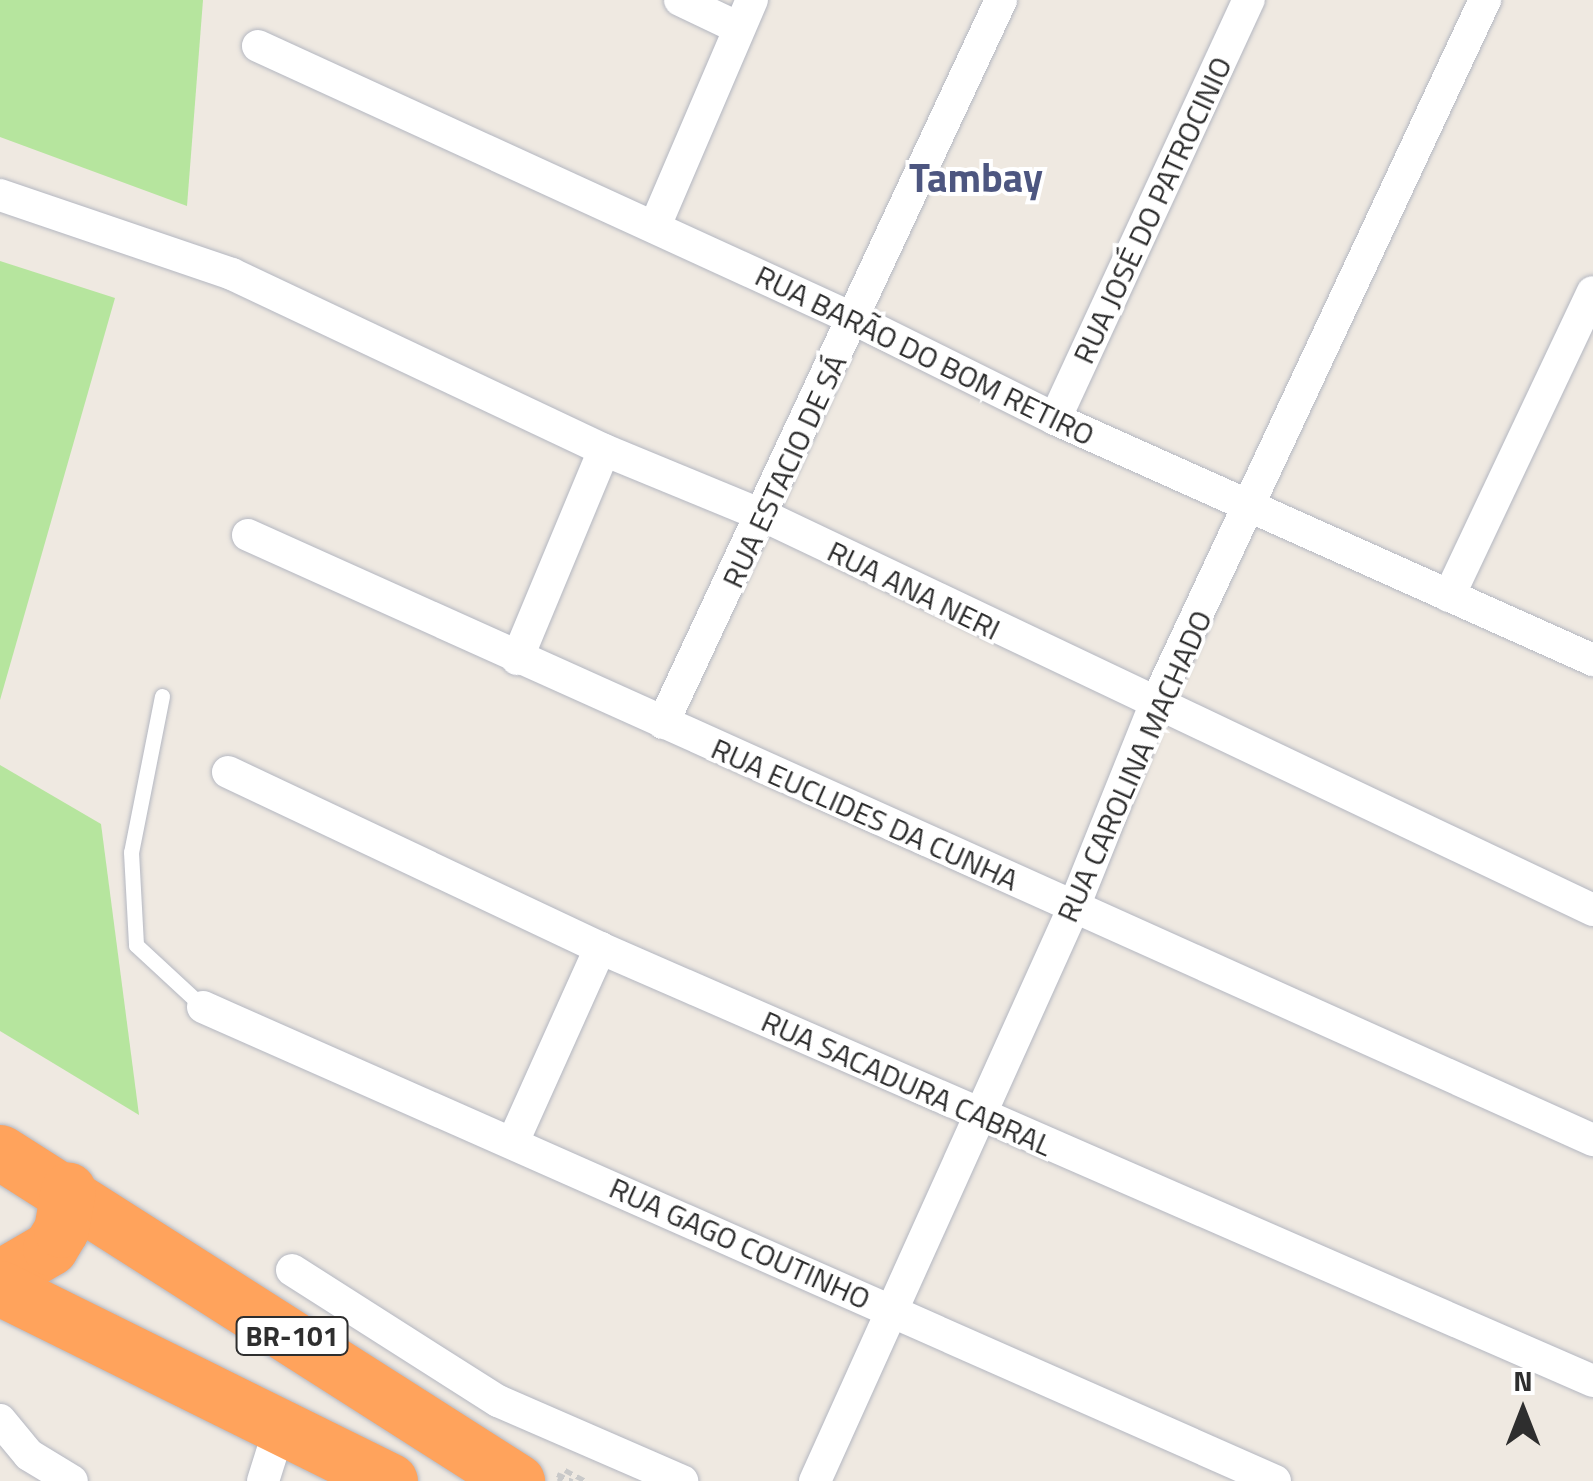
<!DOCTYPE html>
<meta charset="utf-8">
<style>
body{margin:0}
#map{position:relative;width:1593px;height:1481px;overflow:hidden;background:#efe9e1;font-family:"Titillium Web",sans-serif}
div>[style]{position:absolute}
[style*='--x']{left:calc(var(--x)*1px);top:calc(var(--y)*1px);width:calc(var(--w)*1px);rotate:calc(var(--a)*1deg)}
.green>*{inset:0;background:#b6e59e}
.path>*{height:5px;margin-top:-2.5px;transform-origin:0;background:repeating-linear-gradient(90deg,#c9c9c9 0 8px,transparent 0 13px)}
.roads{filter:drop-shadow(0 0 2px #b4b7c1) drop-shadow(0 0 2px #b4b7c1)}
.lane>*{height:15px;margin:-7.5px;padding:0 7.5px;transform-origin:7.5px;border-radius:7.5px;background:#fff}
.street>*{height:32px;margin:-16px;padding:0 16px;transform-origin:16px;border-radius:16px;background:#fff}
.highway>*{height:55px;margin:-27.5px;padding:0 27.5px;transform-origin:27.5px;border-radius:27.5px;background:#ffa35c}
.path-bridge>*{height:5px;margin-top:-2.5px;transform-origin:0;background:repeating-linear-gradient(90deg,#c9c9c9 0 8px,transparent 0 13px)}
span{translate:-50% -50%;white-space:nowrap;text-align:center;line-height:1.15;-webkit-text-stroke:8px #fff;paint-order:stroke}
.shield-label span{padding:2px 8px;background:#fff;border:2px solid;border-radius:8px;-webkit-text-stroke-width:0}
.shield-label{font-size:28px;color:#2e2e2e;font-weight:700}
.street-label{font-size:30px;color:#2e2e2e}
.district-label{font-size:40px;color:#4d5680;font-weight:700}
.north{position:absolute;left:1473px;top:1361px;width:100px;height:100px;-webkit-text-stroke:8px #fff;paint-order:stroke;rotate:0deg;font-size:28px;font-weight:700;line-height:40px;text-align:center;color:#2e2e2e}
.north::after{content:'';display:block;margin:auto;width:35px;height:45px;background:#2e2e2e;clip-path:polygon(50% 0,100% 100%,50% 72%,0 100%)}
</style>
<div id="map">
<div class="green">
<div style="clip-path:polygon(0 0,203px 0,187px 206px,0 137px)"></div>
<div style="clip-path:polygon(0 261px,115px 298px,0 700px)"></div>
<div style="clip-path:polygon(0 765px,101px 824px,139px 1115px,0 1031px)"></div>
</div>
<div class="path">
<div style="--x:565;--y:1470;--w:24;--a:28"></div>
<div style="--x:557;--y:1474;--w:17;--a:25"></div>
</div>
<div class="roads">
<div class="lane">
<div style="--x:162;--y:696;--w:159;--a:101.2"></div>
<div style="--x:131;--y:852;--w:93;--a:86.9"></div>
<div style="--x:136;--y:945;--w:91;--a:42.8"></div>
</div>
<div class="street">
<div style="--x:680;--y:0;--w:65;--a:25.4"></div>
<div style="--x:258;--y:46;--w:658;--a:24.62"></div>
<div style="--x:856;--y:320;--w:222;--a:26.4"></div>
<div style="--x:1055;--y:419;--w:590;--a:24.13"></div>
<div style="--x:0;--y:195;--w:245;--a:18.8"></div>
<div style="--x:232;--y:274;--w:412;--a:25.3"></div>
<div style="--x:604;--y:450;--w:173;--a:22.4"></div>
<div style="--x:764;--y:516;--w:918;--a:25.42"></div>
<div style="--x:655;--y:226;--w:246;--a:-66.8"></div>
<div style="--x:1055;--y:419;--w:462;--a:-65.2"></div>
<div style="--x:248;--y:535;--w:1475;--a:24.22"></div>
<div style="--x:1449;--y:596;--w:336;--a:-64.7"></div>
<div style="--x:517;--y:659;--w:226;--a:-67.4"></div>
<div style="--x:663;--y:723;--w:798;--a:-64.94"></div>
<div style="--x:228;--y:772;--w:412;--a:25.3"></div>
<div style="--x:600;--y:948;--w:1083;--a:23.56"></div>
<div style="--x:203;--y:1007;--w:1172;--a:23.85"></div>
<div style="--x:513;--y:1142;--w:213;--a:-65.8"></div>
<div style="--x:292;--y:1270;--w:244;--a:32.5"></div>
<div style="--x:498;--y:1401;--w:201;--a:23.5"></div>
<div style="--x:0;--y:1420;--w:45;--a:50.4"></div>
<div style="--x:29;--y:1455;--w:50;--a:31.2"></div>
<div style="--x:263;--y:1481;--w:57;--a:-72.5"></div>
<div style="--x:815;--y:1481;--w:627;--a:-65.72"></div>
<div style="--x:1073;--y:909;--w:218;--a:-68.1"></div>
<div style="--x:1154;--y:707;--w:781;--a:-64.91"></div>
</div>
<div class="highway">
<div style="--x:0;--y:1152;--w:613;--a:32.47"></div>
<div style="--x:0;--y:1277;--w:58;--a:-30.1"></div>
<div style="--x:50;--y:1248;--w:21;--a:-59"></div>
<div style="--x:61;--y:1230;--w:41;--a:-80.1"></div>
<div style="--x:0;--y:1288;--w:435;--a:26.3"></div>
</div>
</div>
<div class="path-bridge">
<div style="--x:559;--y:1481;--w:13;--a:-61"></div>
</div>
<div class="shield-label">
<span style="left:292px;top:1336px">BR-101</span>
</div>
<div class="street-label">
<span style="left:1152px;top:210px;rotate:-65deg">RUA JOSÉ DO PATROCINIO</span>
<span style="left:925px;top:355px;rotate:26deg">RUA BARÃO DO BOM RETIRO</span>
<span style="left:784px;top:471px;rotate:-65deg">RUA ESTACIO DE SÁ</span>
<span style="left:914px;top:590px;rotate:26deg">RUA ANA NERI</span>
<span style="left:1134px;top:766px;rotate:-66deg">RUA CAROLINA MACHADO</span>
<span style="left:865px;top:814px;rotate:24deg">RUA EUCLIDES DA CUNHA</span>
<span style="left:907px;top:1083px;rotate:24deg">RUA SACADURA CABRAL</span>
<span style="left:740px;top:1243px;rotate:24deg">RUA GAGO COUTINHO</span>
</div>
<div class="district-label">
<span style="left:976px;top:178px">Tambay</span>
</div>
<div class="north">N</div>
</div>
